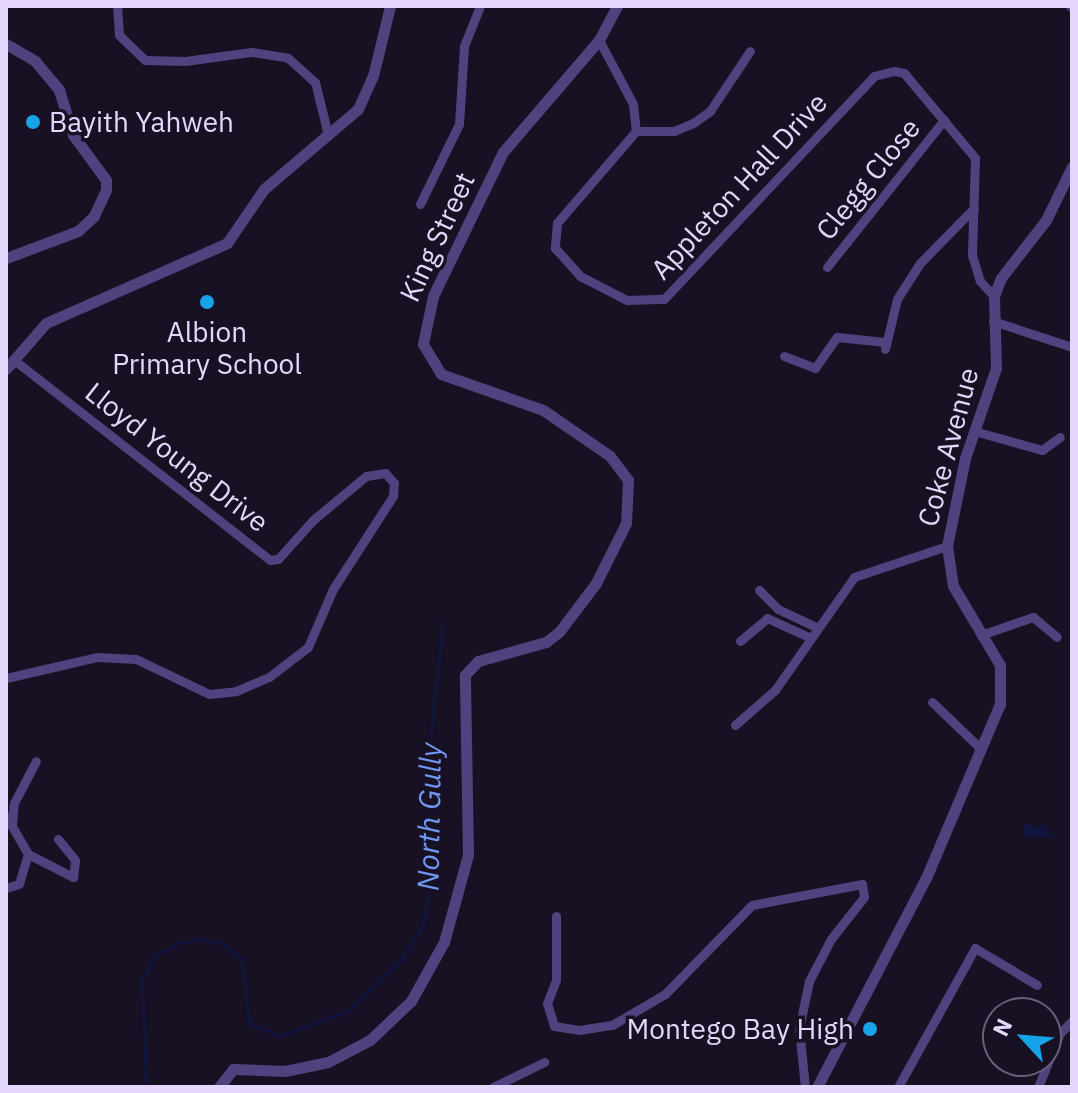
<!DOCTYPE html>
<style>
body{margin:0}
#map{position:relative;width:1078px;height:1093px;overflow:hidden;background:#181124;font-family:"IBM Plex Sans",sans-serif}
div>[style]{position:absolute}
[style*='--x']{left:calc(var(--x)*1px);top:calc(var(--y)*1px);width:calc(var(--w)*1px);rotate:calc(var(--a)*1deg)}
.water>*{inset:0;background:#0f153e}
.stream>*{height:3px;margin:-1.5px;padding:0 1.5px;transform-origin:1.5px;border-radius:1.5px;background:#0f153e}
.minor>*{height:9px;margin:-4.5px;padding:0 4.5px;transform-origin:4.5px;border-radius:4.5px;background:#51417e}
.tertiary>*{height:11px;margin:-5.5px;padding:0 5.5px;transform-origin:5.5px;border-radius:5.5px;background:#51417e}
.dots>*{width:22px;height:22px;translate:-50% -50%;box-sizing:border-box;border:4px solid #181124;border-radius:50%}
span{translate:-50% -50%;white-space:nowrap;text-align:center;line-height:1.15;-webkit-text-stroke:7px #181124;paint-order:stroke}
.poi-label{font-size:28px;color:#e4d7fb}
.left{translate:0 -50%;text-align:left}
.right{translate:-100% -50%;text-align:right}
.street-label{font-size:28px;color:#e4d7fb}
.water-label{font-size:30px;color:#7097f1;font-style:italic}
.frame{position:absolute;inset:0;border:8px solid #e4d7fb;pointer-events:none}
.north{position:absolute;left:982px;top:997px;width:80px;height:80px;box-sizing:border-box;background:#181124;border:2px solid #6a607a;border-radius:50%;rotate:296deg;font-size:22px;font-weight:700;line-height:32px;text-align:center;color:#e4d7fb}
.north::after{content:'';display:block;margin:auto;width:28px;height:36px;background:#17a3e8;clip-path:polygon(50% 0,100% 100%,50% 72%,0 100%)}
</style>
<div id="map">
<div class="water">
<div style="clip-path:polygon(1029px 823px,1035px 828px,1043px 824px,1055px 838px,1025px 836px,1023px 827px)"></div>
</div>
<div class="stream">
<div style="--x:146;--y:1087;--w:108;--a:-92.1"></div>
<div style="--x:142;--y:979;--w:29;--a:-59"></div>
<div style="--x:157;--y:954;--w:25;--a:-27"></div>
<div style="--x:179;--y:943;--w:20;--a:-11"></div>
<div style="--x:199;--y:939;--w:25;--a:11"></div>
<div style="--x:224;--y:944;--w:23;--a:40"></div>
<div style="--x:242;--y:959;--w:64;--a:83.8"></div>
<div style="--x:249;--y:1023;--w:33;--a:23"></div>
<div style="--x:279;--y:1036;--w:73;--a:-19.9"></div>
<div style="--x:348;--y:1011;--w:76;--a:-43.9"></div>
<div style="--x:403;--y:958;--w:39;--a:-59"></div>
<div style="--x:423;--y:925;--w:54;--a:-79.3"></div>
<div style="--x:433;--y:872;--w:143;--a:-90.8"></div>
<div style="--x:431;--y:729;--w:106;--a:-83.5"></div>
</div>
<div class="minor">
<div style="--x:117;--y:6;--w:29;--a:86"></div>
<div style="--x:119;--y:35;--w:36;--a:44"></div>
<div style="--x:145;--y:60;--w:40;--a:1.4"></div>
<div style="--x:185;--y:61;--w:68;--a:-7.7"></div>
<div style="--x:252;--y:52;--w:36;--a:9"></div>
<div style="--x:288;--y:58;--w:36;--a:42"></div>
<div style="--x:315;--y:82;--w:55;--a:76.2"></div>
<div style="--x:1070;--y:6;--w:2;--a:27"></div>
<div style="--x:599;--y:40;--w:72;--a:62"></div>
<div style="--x:633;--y:104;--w:27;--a:84"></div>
<div style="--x:636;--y:131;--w:121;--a:130.7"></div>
<div style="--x:557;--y:223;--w:25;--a:95"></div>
<div style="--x:555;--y:248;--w:38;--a:48"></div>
<div style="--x:580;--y:276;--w:53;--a:27.1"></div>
<div style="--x:627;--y:300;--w:37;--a:-2"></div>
<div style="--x:664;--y:299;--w:306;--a:-46.7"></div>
<div style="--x:874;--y:76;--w:21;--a:-14"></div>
<div style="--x:894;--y:71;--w:10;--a:11"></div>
<div style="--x:904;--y:73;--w:111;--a:50.1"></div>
<div style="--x:975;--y:158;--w:97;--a:91.8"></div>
<div style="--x:972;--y:255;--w:27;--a:73"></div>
<div style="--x:980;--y:281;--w:21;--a:47"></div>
<div style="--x:636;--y:131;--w:38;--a:0"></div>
<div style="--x:674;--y:131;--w:21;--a:-23"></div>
<div style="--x:693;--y:123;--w:21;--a:-35"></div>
<div style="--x:710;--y:111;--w:72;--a:-56.3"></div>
<div style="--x:420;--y:204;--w:89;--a:-64"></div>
<div style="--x:459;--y:124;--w:78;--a:-86.3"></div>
<div style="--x:464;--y:46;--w:43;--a:-68.2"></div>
<div style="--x:827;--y:267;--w:188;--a:-51.5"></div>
<div style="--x:993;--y:321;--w:83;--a:18.2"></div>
<div style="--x:885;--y:349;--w:51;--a:-76.5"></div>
<div style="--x:897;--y:299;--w:43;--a:-57.4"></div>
<div style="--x:920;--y:263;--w:77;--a:-45.5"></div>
<div style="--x:784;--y:356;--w:33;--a:21"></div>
<div style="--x:815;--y:368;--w:38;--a:-55"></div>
<div style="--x:837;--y:337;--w:48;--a:5.9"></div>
<div style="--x:974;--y:431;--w:71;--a:15.6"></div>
<div style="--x:1042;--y:450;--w:22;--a:-36"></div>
<div style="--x:759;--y:590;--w:27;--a:45"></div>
<div style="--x:778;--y:609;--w:44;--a:25.4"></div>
<div style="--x:981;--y:635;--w:55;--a:-19.1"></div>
<div style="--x:1033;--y:617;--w:31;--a:40"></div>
<div style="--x:740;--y:641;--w:35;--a:-40"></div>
<div style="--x:767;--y:618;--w:48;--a:24.4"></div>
<div style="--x:6;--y:678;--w:93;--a:-13"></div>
<div style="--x:97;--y:657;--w:39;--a:3"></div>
<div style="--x:136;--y:659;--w:81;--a:25.6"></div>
<div style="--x:209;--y:694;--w:27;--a:-6"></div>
<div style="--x:236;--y:691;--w:36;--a:-23"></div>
<div style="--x:269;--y:677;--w:49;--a:-37.6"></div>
<div style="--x:308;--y:647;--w:63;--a:-66.7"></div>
<div style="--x:333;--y:589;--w:111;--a:-57.2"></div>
<div style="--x:393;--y:496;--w:13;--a:-86"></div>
<div style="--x:394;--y:483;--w:13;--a:-132"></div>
<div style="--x:385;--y:473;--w:19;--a:171"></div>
<div style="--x:366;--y:476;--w:69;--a:140.3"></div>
<div style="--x:313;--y:520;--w:52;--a:131.9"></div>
<div style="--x:278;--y:559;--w:8;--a:173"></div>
<div style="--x:270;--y:560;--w:326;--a:-142"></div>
<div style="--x:932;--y:702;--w:68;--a:43.8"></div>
<div style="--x:735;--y:725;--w:53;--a:-41.2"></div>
<div style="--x:775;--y:690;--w:138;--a:-55"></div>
<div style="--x:854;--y:577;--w:98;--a:-18.4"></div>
<div style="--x:6;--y:816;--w:44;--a:59.9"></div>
<div style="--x:28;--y:854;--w:31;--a:107"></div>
<div style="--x:19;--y:884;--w:14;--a:163"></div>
<div style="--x:12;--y:824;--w:21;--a:-85"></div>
<div style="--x:14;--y:803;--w:47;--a:-62.4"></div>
<div style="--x:28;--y:854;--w:51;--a:27.1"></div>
<div style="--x:73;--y:877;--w:17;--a:-83"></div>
<div style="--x:75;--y:860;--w:27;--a:-129"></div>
<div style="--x:556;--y:916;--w:64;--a:90"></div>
<div style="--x:556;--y:980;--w:25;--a:111"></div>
<div style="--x:547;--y:1003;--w:24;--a:73"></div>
<div style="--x:554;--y:1026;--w:25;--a:9"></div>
<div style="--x:579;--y:1030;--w:33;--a:-9"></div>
<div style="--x:612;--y:1025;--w:61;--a:-30.3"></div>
<div style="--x:665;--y:994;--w:124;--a:-45.7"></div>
<div style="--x:752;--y:905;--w:112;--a:-10.8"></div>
<div style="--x:862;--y:884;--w:13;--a:81"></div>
<div style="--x:864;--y:897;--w:53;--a:128.2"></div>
<div style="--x:831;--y:939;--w:47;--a:117.6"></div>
<div style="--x:809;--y:981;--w:49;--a:101.8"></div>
<div style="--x:799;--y:1029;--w:58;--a:84.1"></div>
<div style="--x:493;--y:1087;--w:57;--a:-26.1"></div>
<div style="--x:898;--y:1087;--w:159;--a:-61"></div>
<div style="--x:975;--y:948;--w:72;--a:30.8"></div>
<div style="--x:1038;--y:1087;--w:58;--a:-67.8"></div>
<div style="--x:1060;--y:1033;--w:17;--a:-45"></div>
</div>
<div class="tertiary">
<div style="--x:6;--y:44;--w:34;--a:30"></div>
<div style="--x:35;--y:61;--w:38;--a:50"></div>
<div style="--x:59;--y:90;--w:47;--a:72.7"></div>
<div style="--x:73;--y:135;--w:56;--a:53.7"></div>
<div style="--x:106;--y:180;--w:10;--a:90"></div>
<div style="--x:106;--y:190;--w:29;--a:115"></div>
<div style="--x:94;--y:216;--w:22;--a:137"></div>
<div style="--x:78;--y:231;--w:77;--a:159.4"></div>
<div style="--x:6;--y:369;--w:61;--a:-49"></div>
<div style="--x:46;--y:323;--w:198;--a:-23.8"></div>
<div style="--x:227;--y:243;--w:65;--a:-55.6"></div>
<div style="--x:264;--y:189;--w:123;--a:-40.4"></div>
<div style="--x:358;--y:109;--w:36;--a:-66"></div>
<div style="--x:373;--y:76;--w:72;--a:-76.3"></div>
<div style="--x:219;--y:1087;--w:23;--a:-52"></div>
<div style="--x:233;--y:1069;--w:52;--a:2.2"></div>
<div style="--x:285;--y:1071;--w:44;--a:-11.8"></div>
<div style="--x:328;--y:1062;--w:47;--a:-27.6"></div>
<div style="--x:370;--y:1040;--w:57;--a:-43.6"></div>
<div style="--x:411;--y:1001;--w:68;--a:-60.8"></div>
<div style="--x:444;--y:942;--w:90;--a:-74.6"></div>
<div style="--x:468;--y:855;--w:180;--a:-91"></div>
<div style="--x:465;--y:675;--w:19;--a:-47"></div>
<div style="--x:478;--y:661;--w:71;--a:-15.6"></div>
<div style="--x:546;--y:642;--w:16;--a:-38"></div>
<div style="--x:559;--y:632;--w:61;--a:-52.9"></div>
<div style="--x:596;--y:583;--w:67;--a:-63.4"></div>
<div style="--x:626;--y:523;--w:43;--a:-87.3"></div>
<div style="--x:628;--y:480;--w:30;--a:-127"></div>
<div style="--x:610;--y:456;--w:81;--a:-145.5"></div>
<div style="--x:543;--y:410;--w:108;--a:-160.6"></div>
<div style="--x:441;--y:374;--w:35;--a:-121"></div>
<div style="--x:423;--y:344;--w:49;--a:-78.2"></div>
<div style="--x:433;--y:296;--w:160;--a:-64.1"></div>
<div style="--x:503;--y:152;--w:148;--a:-49.4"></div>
<div style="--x:599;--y:40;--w:38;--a:-62"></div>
<div style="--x:817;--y:1087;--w:236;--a:-62.5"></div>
<div style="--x:926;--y:878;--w:189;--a:-67"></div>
<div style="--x:1000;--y:704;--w:39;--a:-90"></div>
<div style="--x:1000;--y:665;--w:92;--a:-120.7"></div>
<div style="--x:953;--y:586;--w:40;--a:-98.5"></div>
<div style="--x:947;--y:546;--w:90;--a:-78.4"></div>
<div style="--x:965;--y:458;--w:95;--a:-71"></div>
<div style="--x:996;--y:368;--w:72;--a:-91.6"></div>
<div style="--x:994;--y:296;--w:19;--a:-69"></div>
<div style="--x:1001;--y:278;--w:73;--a:-52.2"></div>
<div style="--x:1046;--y:220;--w:59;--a:-63.9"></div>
</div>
<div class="dots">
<div style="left:33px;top:122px;background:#17a3e8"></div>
<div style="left:207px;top:302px;background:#17a3e8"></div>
<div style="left:870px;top:1029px;background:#17a3e8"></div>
</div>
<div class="poi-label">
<span class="left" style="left:49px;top:122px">Bayith Yahweh</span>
<span style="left:207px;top:348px">Albion<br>Primary School</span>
<span class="right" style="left:854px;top:1029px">Montego Bay High</span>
</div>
<div class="street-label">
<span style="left:868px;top:179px;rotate:-51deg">Clegg Close</span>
<span style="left:739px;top:186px;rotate:-47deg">Appleton Hall Drive</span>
<span style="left:437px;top:237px;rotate:-65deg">King Street</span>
<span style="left:948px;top:447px;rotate:-75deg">Coke Avenue</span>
<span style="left:177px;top:457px;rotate:38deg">Lloyd Young Drive</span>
</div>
<div class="water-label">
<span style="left:429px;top:817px;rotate:-89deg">North Gully</span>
</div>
<div class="frame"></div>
<div class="north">N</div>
</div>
